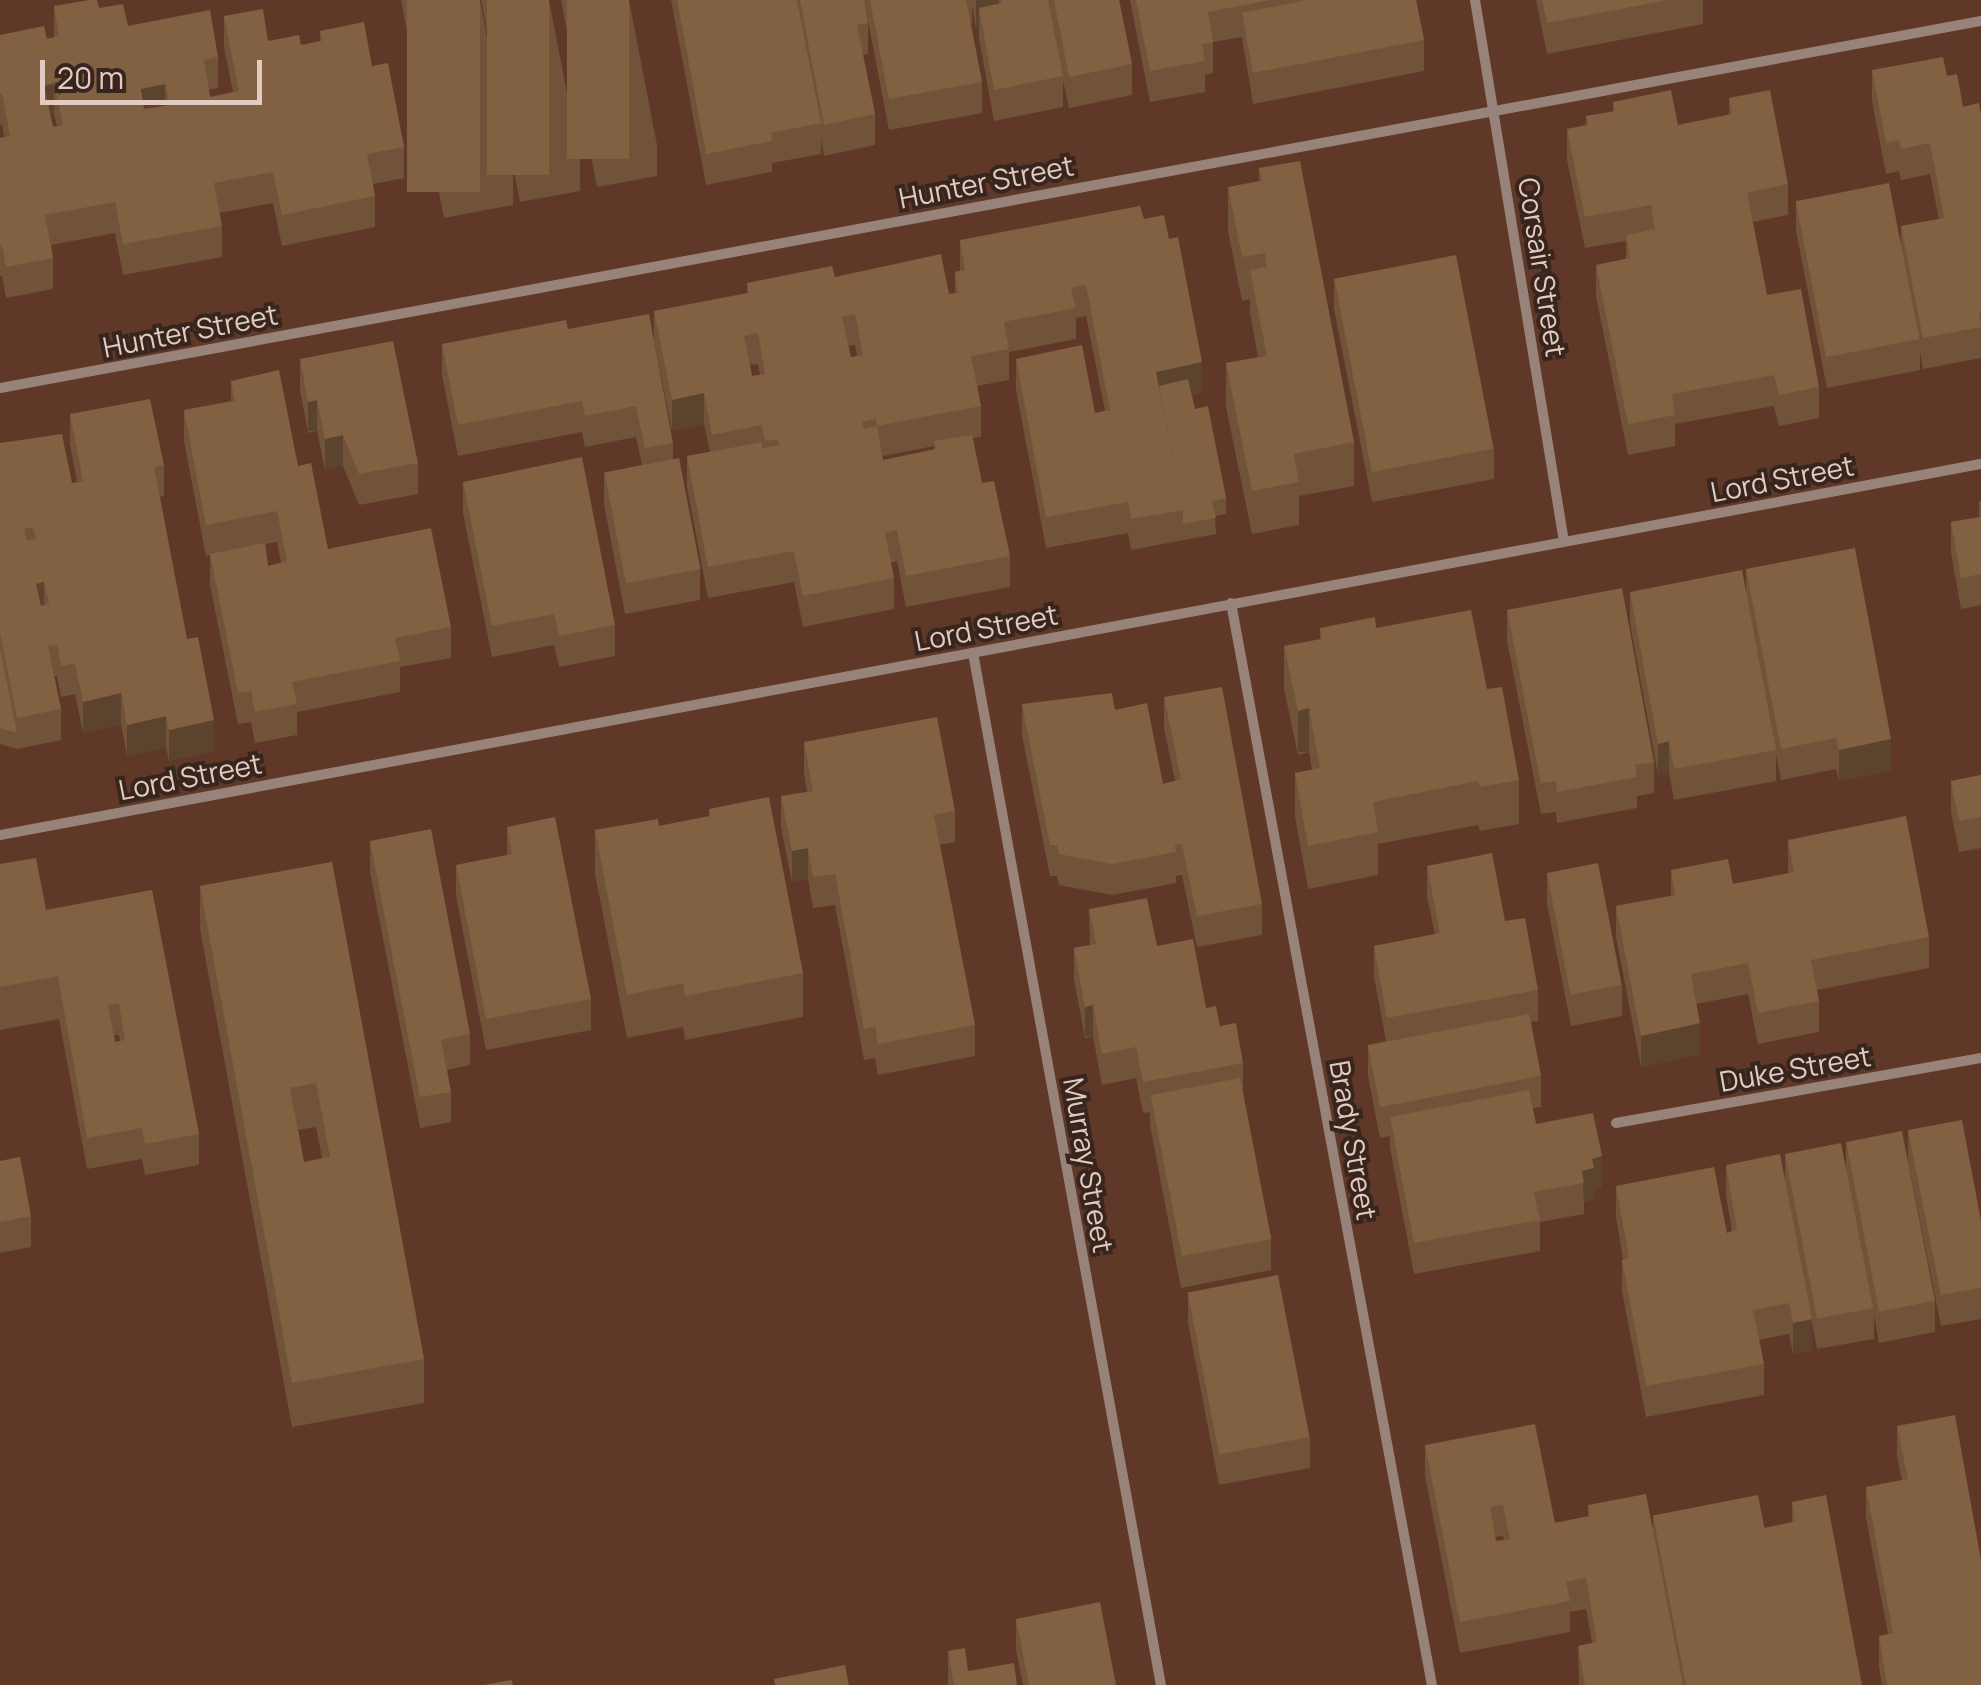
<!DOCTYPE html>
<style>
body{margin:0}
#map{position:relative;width:1981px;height:1685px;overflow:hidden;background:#5f3828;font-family:Manrope,sans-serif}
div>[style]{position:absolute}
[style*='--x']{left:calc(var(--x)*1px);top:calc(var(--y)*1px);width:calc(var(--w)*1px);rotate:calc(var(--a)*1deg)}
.minor>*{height:10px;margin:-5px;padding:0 5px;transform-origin:5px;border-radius:5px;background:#98837b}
.wall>*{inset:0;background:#705339}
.shaded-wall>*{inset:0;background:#5b432e;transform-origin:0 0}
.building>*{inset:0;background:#826042;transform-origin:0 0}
span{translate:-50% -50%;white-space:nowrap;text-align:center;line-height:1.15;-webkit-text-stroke:8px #37251e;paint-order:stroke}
.street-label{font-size:28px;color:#e4cbc2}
.scale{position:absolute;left:40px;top:60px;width:222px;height:45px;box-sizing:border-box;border:5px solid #e4cbc2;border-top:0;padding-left:12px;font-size:30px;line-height:35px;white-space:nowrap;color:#e4cbc2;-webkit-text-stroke:8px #37251e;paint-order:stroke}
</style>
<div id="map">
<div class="minor">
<div style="--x:1475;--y:0;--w:549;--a:80.67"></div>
<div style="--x:0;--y:388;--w:2015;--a:-10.5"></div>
<div style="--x:1231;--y:603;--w:1101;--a:79.48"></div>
<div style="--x:973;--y:653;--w:1049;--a:79.68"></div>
<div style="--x:0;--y:835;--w:2015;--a:-10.61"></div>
<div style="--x:1616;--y:1123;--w:371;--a:-10.1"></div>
</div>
<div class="wall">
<div style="clip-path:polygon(401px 0,480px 0,513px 174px,513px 205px,444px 218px)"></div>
<div style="clip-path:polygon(481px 0,549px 0,580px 160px,580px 191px,520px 202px)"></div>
<div style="clip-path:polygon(561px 0,629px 0,657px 145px,657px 176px,597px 187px)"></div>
<div style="clip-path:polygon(671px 0,864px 0,868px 23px,868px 54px,863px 55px,875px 114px,875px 145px,824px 156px,821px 139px,821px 154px,772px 163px,772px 172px,706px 185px)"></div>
<div style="clip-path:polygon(864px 0,1119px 0,1132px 64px,1132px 95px,1069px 108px,1063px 80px,1063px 107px,994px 121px,979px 38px,979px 28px,976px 28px,972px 6px,972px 23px,971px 24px,982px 82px,982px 113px,889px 130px)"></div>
<div style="clip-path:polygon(1130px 0,1416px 0,1424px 40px,1424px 71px,1253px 104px,1242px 37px,1213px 42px,1213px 73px,1205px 75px,1205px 92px,1150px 102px)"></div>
<div style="clip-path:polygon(1536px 0,1703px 0,1703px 24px,1547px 54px)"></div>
<div style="clip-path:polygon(evenodd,54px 6px,99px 8px,128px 26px,218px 57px,218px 88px,209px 90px,210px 97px,233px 92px,224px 47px,224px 16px,268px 41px,301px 45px,320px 41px,320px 31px,372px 66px,404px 147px,404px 178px,373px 184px,375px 196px,375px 227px,282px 246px,273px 203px,219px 213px,222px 226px,222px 257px,123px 275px,115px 233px,51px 245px,53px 258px,53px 289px,6px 298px,2px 276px,0 276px,0 138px,4px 137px,2px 124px,0 125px,0 35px,47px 39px,54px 37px,54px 6px,54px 114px,57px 126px,53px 127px,50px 115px,54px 114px)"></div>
<div style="clip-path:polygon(1872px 70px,1947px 76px,1963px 107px,1981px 115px,1981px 358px,1923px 369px,1920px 351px,1920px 370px,1827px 388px,1796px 231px,1796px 200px,1901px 246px,1901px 226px,1939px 219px,1930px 174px,1901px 180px,1899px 171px,1886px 174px,1872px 101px)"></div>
<div style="clip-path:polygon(1729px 98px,1788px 184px,1788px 215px,1753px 222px,1767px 295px,1819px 387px,1819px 418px,1779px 426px,1774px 406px,1675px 424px,1675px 446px,1628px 455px,1596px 296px,1596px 265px,1626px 259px,1626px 241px,1585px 248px,1567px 160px,1567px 129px,1586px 125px,1586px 116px,1613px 112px,1613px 102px,1678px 125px,1729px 115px)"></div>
<div style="clip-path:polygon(1259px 168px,1354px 442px,1354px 486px,1299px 496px,1299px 525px,1252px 534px,1226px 407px,1226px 363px,1258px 357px,1250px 313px,1250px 299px,1242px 301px,1228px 231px,1228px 187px,1259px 181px)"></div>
<div style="clip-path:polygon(evenodd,1144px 219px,1202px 393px,1192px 395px,1195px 409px,1226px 498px,1226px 514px,1215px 516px,1216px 534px,1131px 550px,1128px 533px,1046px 548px,1016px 390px,1016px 359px,1095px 413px,1105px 411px,1086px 316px,1076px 318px,1076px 339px,1009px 352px,1009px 380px,977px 386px,981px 406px,981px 437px,973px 438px,982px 483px,1010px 556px,1010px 587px,906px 607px,897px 561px,891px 563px,894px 578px,894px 609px,803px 627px,794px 582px,708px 598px,687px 487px,687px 456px,710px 452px,704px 424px,672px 431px,654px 342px,654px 311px,747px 293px,747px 283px,835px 277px,949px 294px,955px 293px,955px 272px,960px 271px,960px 240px,1144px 219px,855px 345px,857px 356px,851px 357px,848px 346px,855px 345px,1144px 219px,758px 364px,760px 375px,752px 376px,750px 365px,758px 364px,1144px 219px,934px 446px,934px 450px,883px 460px,883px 456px,934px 446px)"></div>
<div style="clip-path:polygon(1334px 278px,1494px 448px,1494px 479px,1372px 502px,1334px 309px)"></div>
<div style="clip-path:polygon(568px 329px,673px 443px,673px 459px,700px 569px,700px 600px,625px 614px,604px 504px,604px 473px,642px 465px,636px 437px,585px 447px,582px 432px,458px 456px,442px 375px,442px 344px)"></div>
<div style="clip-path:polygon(300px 359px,418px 463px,418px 494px,359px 505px,343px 466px,325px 470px,317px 431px,308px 433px,300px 390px)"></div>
<div style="clip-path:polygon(evenodd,231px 381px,298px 466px,328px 549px,451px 627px,451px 658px,400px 667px,400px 692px,297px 712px,297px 735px,255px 743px,251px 722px,238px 724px,210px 585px,210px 555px,206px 556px,184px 441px,184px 410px,231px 401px,231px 381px,277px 542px,281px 563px,268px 566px,265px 544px,277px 542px)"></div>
<div style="clip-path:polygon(70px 414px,164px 465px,164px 496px,160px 497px,187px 639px,214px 751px,169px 761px,166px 747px,127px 756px,121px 724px,83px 733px,75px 694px,61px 697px,57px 676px,54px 676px,61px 709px,61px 740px,17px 749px,0 744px,0 443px,72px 483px,77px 482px,70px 445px)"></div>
<div style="clip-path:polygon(463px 482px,615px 625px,615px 656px,559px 667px,554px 645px,492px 657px,463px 513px)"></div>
<div style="clip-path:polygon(1979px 501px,1981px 501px,1981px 605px,1961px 609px,1951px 553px,1951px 522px,1979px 517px)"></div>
<div style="clip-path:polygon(1746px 569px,1891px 770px,1839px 781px,1836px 769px,1781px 780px,1776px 754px,1776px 781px,1674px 800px,1669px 772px,1658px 775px,1630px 623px,1630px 592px,1746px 596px)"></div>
<div style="clip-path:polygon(1507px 610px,1654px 762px,1654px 793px,1637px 796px,1637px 808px,1557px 823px,1556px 812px,1541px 814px,1507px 641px)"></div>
<div style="clip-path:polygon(1320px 628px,1376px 628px,1487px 689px,1519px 780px,1519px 824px,1480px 831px,1478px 825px,1378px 844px,1378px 875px,1308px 889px,1295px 817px,1295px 773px,1312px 770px,1309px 752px,1298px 755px,1284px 689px,1284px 646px,1320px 639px)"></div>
<div style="clip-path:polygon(1164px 697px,1262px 904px,1262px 935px,1197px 947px,1182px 875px,1176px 876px,1176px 883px,1112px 895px,1059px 885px,1057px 876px,1050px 876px,1022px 735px,1022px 704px,1115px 710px,1163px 784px,1175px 781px,1164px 728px)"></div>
<div style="clip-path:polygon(804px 742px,955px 811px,955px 842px,940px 845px,975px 1025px,975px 1056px,878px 1075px,875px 1058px,864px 1060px,835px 905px,813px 908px,808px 879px,792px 882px,781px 827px,781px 796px,807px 792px,804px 773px)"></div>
<div style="clip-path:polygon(1981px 775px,1981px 848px,1959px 852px,1951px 812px,1951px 781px)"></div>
<div style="clip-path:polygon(709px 809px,803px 973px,803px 1017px,685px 1040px,683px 1027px,627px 1038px,595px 874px,595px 830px,659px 826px,709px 816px)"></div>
<div style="clip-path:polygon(507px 827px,591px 999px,591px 1030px,486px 1050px,456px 896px,456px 865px,507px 855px)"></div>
<div style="clip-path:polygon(1788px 840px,1929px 937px,1929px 968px,1817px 990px,1819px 1001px,1819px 1032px,1758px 1044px,1748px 994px,1696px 1004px,1700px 1054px,1641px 1067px,1616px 937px,1616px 906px,1671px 896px,1671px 870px,1733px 884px,1788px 874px)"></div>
<div style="clip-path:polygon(370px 841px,470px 1034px,470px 1065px,447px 1070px,451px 1092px,451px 1122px,420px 1128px,370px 872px)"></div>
<div style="clip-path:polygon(evenodd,332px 862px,424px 1359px,424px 1403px,292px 1427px,200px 929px,200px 886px,332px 862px,316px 1127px,322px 1158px,304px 1162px,298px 1130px,316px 1127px)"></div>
<div style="clip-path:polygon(evenodd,0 864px,46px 910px,152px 890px,199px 1134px,199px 1165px,145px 1175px,142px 1159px,87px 1169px,59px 1019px,0 1030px,0 864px,114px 1035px,119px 1035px,120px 1041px,115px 1042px,114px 1035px)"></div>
<div style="clip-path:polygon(1427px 866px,1505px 921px,1538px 990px,1538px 1021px,1531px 1022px,1541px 1076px,1541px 1107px,1533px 1108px,1536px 1124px,1602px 1187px,1594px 1189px,1594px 1199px,1584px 1202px,1584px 1214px,1540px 1222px,1540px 1251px,1414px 1274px,1390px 1148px,1390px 1136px,1380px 1138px,1368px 1076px,1368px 1045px,1386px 1041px,1374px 977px,1374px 946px,1435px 934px,1427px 897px)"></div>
<div style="clip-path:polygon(1547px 873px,1622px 985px,1622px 1016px,1571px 1026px,1547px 904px)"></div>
<div style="clip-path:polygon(1089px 909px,1157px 946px,1220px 1026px,1243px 1063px,1243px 1092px,1271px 1239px,1271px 1270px,1181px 1288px,1150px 1125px,1150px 1112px,1143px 1113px,1136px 1078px,1102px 1085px,1093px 1036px,1085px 1038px,1074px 979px,1074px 948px,1090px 945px)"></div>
<div style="clip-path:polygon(1908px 1130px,1981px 1221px,1981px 1319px,1941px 1326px,1908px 1161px)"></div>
<div style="clip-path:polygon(1846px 1142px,1935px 1301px,1935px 1332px,1879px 1343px,1874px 1315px,1874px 1339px,1817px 1349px,1812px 1323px,1812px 1350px,1793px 1354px,1789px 1334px,1759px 1340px,1764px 1364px,1764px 1395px,1646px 1417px,1622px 1291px,1622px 1260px,1623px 1259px,1616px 1217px,1616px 1186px,1727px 1233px,1732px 1231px,1726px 1196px,1726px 1165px,1785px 1180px,1785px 1154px,1846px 1168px)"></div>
<div style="clip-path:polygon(0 1161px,31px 1216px,31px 1247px,0 1253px)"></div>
<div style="clip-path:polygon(1188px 1292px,1310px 1437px,1310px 1468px,1219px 1485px,1188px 1323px)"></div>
<div style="clip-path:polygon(1897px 1426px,1981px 1685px,1882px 1685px,1879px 1667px,1879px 1636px,1888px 1634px,1866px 1518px,1866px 1487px,1902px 1480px,1897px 1457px)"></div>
<div style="clip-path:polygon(evenodd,1425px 1445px,1555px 1523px,1588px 1516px,1588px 1505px,1653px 1527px,1653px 1515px,1764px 1528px,1792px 1522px,1792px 1502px,1862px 1685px,1579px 1685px,1578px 1646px,1592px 1643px,1586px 1609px,1570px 1612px,1570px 1632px,1460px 1653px,1425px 1476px,1425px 1445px,1503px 1536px,1504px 1540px,1496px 1541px,1495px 1537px,1503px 1536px)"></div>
<div style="clip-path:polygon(1016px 1619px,1116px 1685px,1023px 1685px,1016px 1650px)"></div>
<div style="clip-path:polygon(948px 1651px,968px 1671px,1017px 1685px,948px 1685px)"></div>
</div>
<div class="shaded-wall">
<div style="clip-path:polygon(976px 0,999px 0,999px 23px,979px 8px,979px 28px,976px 28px)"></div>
<div style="clip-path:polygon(54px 83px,54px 114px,44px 117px,44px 86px)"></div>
<div style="clip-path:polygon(165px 84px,165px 114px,141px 120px,141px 89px)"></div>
<div style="clip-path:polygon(1202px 362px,1202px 393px,1159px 403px,1156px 372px)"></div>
<div style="clip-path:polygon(704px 393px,704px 424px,672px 431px,672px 400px)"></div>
<div style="left:317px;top:400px;width:31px;height:9px;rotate:90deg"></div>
<div style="clip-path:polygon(343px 435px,343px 466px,325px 470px,325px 439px)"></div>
<div style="left:44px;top:582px;width:31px;height:8px;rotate:90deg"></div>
<div style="clip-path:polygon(121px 693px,121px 724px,83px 733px,83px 702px)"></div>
<div style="left:1309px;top:708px;width:44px;height:11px;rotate:90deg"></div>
<div style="clip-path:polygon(166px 716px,166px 747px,127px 756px,127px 725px)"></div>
<div style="clip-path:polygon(214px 720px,214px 751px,169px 761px,169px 730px)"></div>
<div style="clip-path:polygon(1891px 739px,1891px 770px,1839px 781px,1839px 750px)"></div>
<div style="clip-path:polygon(1669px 741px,1669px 772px,1658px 775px,1658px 744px)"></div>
<div style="clip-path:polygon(808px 848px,808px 879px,792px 882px,792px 851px)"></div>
<div style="left:1093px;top:1005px;width:31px;height:8px;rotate:90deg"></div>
<div style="clip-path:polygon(1700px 1023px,1700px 1054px,1641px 1067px,1641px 1036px)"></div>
<div style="clip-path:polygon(1602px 1156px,1602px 1187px,1594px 1189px,1594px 1199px,1584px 1202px,1582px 1171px,1592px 1159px)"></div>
<div style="clip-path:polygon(1812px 1319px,1812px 1350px,1793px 1354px,1793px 1323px)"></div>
</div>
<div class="building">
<div style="clip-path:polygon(evenodd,89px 0,97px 0,99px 8px,123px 4px,128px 26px,210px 10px,218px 57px,204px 60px,210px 97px,239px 91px,224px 16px,263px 9px,268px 41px,299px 35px,301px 45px,322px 41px,320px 31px,364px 22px,372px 66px,388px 63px,404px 147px,367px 154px,375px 196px,282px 215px,273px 172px,214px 183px,222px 226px,123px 244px,115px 202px,45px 215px,53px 258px,6px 267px,2px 245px,0 245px,0 138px,10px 136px,2px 93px,0 94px,0 35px,44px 26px,47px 39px,59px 36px,54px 6px,89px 0,54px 83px,63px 125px,53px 127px,44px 86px,54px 83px,89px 0,165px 84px,170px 105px,144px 109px,141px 89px,165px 84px)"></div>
<div style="left:407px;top:0;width:73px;height:192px"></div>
<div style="left:487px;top:0;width:62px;height:175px"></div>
<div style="left:567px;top:0;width:62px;height:159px"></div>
<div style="clip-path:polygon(677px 0,797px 0,821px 123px,771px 133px,772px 141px,706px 154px)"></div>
<div style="clip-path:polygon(800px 0,864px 0,868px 23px,857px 25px,875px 114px,824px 125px)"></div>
<div style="clip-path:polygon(870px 0,966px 0,982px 82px,889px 99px)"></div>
<div style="clip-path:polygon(1001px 0,1048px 0,1063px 76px,994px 90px,979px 8px,1002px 3px)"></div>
<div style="clip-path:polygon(1054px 0,1119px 0,1132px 64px,1069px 77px)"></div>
<div style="clip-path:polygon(1136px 0,1271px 0,1208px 12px,1213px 42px,1202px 44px,1205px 61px,1150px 71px)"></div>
<div style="clip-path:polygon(1308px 0,1416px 0,1424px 40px,1253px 73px,1242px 13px)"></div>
<div style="clip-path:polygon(1542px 0,1668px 0,1547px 23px)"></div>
<div style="clip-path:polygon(1943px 57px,1947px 76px,1957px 74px,1963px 107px,1979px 103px,1981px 115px,1981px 312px,1979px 313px,1981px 327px,1923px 338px,1901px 226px,1944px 218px,1930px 143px,1901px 149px,1899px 140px,1886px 143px,1872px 70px)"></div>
<div style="clip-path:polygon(1671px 90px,1678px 125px,1732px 114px,1729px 98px,1770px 90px,1788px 184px,1747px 193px,1767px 295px,1801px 289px,1819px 387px,1779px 395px,1774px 375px,1672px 394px,1675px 415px,1628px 424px,1596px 265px,1630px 258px,1626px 235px,1655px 229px,1651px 205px,1585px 217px,1567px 129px,1588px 125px,1586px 116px,1615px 111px,1613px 102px)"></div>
<div style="clip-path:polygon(1300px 161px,1354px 442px,1294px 454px,1299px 482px,1252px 491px,1226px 363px,1267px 356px,1250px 270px,1267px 267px,1265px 253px,1242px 257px,1228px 187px,1262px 181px,1259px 168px)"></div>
<div style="left:1889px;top:183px;width:159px;height:95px;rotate:79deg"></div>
<div style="clip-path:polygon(evenodd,1140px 206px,1144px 219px,1164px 215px,1169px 239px,1178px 237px,1202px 362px,1156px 372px,1183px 510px,1131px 519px,1128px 502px,1046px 517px,1016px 359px,1082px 345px,1095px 413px,1110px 410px,1086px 285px,1071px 288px,1076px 308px,1004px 322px,1009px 349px,971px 356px,981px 406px,877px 426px,876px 419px,862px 422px,864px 429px,877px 426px,883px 460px,936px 449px,934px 441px,972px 435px,982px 483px,994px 481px,1010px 556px,906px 576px,897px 530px,885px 533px,894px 578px,803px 596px,794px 551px,708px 567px,687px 456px,762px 442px,762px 448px,780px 445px,777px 439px,765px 441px,762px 425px,712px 435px,704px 393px,672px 400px,654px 311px,749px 293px,747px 283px,832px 266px,835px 277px,941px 254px,949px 294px,958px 293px,955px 272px,965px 270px,960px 240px,1140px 206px,855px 314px,863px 355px,851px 357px,842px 317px,855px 314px,1140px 206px,758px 333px,765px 374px,752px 376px,744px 336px,758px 333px)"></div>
<div style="left:1456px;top:255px;width:197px;height:124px;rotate:79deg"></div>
<div style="clip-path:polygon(649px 314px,673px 443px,645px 448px,636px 406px,585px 416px,582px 401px,458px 425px,442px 344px,566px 320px,568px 329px)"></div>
<div style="clip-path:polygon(393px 341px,418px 463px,359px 474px,343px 435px,325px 439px,317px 400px,308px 402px,300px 359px)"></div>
<div style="clip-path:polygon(279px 370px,298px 466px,311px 463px,328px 549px,431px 528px,451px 627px,395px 638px,400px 661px,292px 682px,297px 704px,255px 712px,251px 691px,238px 693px,210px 554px,265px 543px,268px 566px,287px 561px,277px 511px,206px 525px,184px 410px,235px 401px,231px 381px)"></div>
<div style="clip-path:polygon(1188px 379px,1195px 409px,1208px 406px,1226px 498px,1212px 501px,1216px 518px,1183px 524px,1183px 510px,1159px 386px)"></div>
<div style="clip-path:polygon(evenodd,150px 399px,164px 465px,154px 467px,187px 639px,198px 637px,214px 720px,169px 730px,166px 716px,127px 725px,121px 693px,83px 702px,75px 663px,61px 666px,57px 645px,48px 646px,61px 709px,17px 718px,0 633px,0 443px,62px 434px,72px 483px,80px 482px,83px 481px,70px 414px,150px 399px,33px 527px,36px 539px,27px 541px,24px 529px,33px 527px,150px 399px,44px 582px,49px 604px,41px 606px,36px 584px,44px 582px)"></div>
<div style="clip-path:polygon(582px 457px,615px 625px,559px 636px,554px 614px,492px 626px,463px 482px)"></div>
<div style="left:679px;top:458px;width:113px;height:76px;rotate:79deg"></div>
<div style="clip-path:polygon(1981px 517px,1981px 574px,1961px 578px,1951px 522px)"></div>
<div style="clip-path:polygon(1855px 548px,1891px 739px,1839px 750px,1836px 738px,1781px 749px,1746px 569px)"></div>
<div style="clip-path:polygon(1742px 570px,1776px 750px,1674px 769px,1669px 741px,1658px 744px,1630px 592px)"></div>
<div style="clip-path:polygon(1622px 588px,1654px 762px,1635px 765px,1637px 777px,1557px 792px,1556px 781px,1541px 783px,1507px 610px)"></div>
<div style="clip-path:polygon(1471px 610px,1487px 689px,1502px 687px,1519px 780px,1480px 787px,1478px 781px,1373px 802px,1378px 832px,1308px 846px,1295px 773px,1320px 768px,1309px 708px,1298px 711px,1284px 646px,1322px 639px,1320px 628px,1375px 617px,1376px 628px)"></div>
<div style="clip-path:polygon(0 648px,17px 733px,0 728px)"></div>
<div style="clip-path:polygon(1222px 687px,1262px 904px,1197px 916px,1182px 844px,1175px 845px,1176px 852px,1112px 864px,1059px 854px,1057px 845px,1050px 845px,1022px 704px,1112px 693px,1115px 710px,1147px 703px,1163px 784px,1181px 779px,1164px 697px)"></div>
<div style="clip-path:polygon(937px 717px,955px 811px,934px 815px,975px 1025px,878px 1044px,875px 1027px,864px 1029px,835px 874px,813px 877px,808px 848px,792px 851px,781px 796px,813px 791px,804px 742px)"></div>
<div style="clip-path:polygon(1981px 775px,1981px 817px,1959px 821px,1951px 781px)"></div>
<div style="clip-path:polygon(769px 797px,803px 973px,685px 996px,683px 983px,627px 995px,595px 830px,658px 819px,659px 826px,710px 816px,709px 809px)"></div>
<div style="clip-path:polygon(1906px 816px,1929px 937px,1811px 960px,1819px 1001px,1758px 1013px,1748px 963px,1691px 974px,1700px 1023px,1641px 1036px,1616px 906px,1675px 895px,1671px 870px,1728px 859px,1733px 884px,1794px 872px,1788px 840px)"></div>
<div style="clip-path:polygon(555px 817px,591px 999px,486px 1019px,456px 865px,512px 854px,507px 827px)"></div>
<div style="clip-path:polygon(431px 829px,470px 1034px,441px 1040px,451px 1092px,420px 1097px,370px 841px)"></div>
<div style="clip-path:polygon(1492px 853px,1505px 921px,1525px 918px,1538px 990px,1387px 1018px,1374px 946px,1440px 933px,1427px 866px)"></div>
<div style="clip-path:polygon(36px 858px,59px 976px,0 987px,0 864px)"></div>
<div style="clip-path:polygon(evenodd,332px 862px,424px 1359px,292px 1383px,200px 886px,332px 862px,316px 1083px,330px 1157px,304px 1162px,290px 1088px,316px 1083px)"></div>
<div style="left:1598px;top:863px;width:124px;height:52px;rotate:79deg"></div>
<div style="clip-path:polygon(evenodd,152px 890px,199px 1134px,145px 1144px,142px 1128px,87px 1138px,46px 910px,152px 890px,119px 1004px,125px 1040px,115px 1042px,108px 1005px,119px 1004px)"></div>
<div style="clip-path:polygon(1147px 898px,1157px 946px,1193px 939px,1206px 1008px,1216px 1006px,1220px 1026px,1236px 1023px,1243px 1063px,1143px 1082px,1136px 1047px,1102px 1054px,1093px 1005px,1085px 1007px,1074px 948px,1096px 944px,1089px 909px)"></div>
<div style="left:1529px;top:1014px;width:63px;height:164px;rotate:79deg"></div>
<div style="left:1240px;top:1078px;width:164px;height:91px;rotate:79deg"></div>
<div style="clip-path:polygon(1529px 1090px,1536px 1124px,1593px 1113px,1602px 1156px,1592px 1159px,1594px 1168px,1582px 1171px,1584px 1183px,1534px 1192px,1540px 1220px,1414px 1243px,1390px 1117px)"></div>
<div style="clip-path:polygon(1962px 1120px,1981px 1221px,1981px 1288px,1941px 1295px,1908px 1130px)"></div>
<div style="left:1902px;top:1131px;width:173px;height:57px;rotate:79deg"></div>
<div style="left:1841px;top:1143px;width:168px;height:57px;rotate:79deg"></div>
<div style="clip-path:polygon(1780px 1154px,1812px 1319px,1793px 1323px,1789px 1303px,1753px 1310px,1764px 1364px,1646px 1386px,1622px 1260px,1629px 1258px,1616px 1186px,1714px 1167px,1727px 1233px,1737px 1230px,1726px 1165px)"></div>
<div style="clip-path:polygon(20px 1157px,31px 1216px,0 1222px,0 1161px)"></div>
<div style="left:1278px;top:1275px;width:165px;height:92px;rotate:79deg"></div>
<div style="clip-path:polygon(1955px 1415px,1981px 1560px,1981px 1685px,1887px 1685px,1879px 1636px,1893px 1633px,1866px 1487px,1908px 1479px,1897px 1426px)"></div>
<div style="clip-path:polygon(evenodd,1535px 1424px,1555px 1523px,1590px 1516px,1588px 1505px,1646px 1494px,1683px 1685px,1585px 1685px,1578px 1646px,1597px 1642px,1586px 1578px,1566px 1582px,1570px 1601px,1460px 1622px,1425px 1445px,1535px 1424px,1503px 1505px,1510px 1539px,1496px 1541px,1490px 1507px,1503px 1505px)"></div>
<div style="left:1758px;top:1495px;width:193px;height:107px;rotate:79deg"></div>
<div style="clip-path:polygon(1826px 1495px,1862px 1685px,1794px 1685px,1764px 1528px,1795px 1522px,1792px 1502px)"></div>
<div style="clip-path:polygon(1100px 1602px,1116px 1685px,1029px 1685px,1016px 1619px)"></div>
<div style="clip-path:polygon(965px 1648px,968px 1671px,1014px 1663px,1017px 1685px,954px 1685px,948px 1651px)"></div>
<div style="clip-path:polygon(845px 1665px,849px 1685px,775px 1685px,774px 1679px)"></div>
<div style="clip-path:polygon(512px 1680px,513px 1685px,483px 1685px)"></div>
</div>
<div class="street-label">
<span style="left:986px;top:181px;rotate:-11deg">Hunter Street</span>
<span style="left:1543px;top:267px;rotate:81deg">Corsair Street</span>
<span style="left:190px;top:330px;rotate:-11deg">Hunter Street</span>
<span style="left:1782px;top:478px;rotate:-11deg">Lord Street</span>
<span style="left:986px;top:627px;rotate:-11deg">Lord Street</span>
<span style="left:190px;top:776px;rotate:-11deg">Lord Street</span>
<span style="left:1795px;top:1068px;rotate:-10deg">Duke Street</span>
<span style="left:1354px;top:1140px;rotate:80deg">Brady Street</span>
<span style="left:1089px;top:1165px;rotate:80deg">Murray Street</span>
</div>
<div class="scale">20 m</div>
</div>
